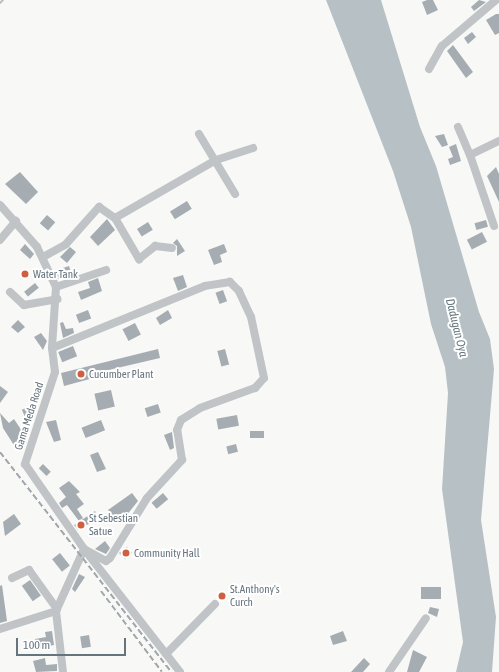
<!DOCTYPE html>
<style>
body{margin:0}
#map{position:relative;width:499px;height:672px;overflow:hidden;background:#f8f8f6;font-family:"Asap Condensed",sans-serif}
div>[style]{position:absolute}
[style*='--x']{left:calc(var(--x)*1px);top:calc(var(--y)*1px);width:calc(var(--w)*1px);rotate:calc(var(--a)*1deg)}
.water>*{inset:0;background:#b7c1c5}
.stream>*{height:2px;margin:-1px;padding:0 1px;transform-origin:1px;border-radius:1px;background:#b7c1c5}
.building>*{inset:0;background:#a6adb2;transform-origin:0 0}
.minor>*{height:8px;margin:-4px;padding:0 4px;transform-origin:4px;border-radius:4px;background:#c0c4c7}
.rail>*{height:2px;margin-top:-1px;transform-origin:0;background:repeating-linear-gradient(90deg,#a0a6ab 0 6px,transparent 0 9px)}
.dots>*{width:11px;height:11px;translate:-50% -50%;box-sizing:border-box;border:2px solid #fff;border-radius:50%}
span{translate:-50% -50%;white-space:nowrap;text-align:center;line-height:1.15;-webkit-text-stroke:4px #fff;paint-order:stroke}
.poi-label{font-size:11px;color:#66747d}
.left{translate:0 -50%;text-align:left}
.street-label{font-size:11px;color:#66747d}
.water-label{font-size:12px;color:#67787f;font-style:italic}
.scale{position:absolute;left:16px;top:638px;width:110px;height:18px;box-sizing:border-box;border:2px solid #66747d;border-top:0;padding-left:5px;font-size:12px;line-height:14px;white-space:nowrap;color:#66747d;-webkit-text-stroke:3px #fff;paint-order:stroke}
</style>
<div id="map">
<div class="water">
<div style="clip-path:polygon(326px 0,381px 0,420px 127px,436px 166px,479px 312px,490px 339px,494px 369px,481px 520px,496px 617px,492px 672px,456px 672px,463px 642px,442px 489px,448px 393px,445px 367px,431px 324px,411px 227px,393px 171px)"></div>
</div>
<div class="stream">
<div style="--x:0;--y:3;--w:4;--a:-45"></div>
</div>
<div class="building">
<div style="clip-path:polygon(427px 0,433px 0,438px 10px,427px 15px,422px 2px)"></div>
<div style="clip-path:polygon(479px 0,486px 2px,474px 11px,471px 7px)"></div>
<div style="clip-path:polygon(496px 14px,499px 14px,499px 33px,495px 35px,486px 20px)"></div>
<div style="clip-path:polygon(472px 32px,476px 37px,468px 44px,464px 38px)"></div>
<div style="clip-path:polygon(453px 45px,473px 72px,466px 78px,447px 51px)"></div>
<div style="clip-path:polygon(444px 134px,448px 145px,442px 147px,435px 136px)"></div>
<div style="clip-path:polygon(456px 144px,461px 161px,450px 165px,448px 159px,453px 157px,449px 147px)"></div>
<div style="clip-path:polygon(496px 167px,499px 174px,499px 202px,487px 176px)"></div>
<div style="clip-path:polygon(20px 172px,38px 192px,26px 204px,5px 184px)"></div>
<div style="left:187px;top:201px;width:9px;height:20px;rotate:58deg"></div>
<div style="left:47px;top:215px;width:11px;height:11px;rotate:41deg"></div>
<div style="clip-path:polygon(107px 219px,115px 230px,98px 246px,90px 237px)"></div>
<div style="left:486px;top:220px;width:7px;height:12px;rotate:74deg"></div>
<div style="left:148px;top:222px;width:9px;height:13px;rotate:58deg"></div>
<div style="left:482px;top:232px;width:11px;height:17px;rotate:63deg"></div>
<div style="clip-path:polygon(177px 239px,185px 251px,177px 256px,177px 246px,173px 243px)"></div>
<div style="clip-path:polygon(25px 244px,34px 254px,30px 259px,20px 250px)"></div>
<div style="clip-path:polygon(224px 244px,227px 252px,220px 255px,222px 262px,214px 265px,208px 250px)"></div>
<div style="clip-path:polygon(70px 247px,76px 252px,67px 263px,60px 257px)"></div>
<div style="left:69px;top:266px;width:9px;height:14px;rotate:72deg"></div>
<div style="clip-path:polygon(183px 275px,187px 287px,178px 291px,173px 278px)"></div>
<div style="clip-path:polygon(98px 278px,102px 291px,81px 300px,78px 292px,90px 288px,88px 282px)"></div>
<div style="left:35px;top:283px;width:6px;height:14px;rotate:51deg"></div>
<div style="left:223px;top:290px;width:12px;height:8px;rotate:70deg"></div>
<div style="left:88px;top:310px;width:9px;height:13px;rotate:69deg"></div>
<div style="clip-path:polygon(168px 310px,172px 318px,160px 325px,156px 318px)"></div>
<div style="clip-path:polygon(18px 320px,25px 327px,18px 333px,11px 327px)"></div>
<div style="clip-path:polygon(63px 322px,66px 329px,73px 328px,74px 333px,63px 338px,60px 323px)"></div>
<div style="left:135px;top:323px;width:13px;height:14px;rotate:63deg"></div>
<div style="clip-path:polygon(41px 333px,47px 341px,43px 350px,34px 337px)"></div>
<div style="left:73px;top:346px;width:11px;height:16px;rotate:68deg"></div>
<div style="clip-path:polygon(158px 349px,160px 358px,100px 372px,101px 376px,64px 386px,61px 373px)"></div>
<div style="left:225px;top:349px;width:16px;height:8px;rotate:75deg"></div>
<div style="clip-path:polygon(0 386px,8px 392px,0 403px)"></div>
<div style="left:111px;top:390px;width:17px;height:17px;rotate:77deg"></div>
<div style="left:158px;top:404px;width:9px;height:14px;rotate:72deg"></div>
<div style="left:30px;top:406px;width:12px;height:9px;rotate:66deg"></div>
<div style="clip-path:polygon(0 413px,9px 423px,14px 419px,22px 431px,19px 433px,27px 442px,17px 450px,3px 428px)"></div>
<div style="left:237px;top:415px;width:11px;height:21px;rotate:80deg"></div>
<div style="clip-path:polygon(56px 420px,61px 440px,54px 442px,46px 422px)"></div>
<div style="left:101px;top:420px;width:11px;height:21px;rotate:68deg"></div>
<div style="left:264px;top:431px;width:7px;height:14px;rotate:90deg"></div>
<div style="clip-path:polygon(172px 432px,174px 448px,170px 450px,164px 435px)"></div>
<div style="left:236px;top:444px;width:8px;height:10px;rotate:76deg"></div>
<div style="clip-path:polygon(98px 452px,106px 469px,97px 472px,90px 455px)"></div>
<div style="left:43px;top:464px;width:11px;height:6px;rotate:45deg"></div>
<div style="clip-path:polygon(69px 481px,80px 492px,76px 494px,84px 504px,77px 509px,83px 518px,79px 521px,67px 505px,62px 508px,59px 503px,66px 497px,59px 488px)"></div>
<div style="clip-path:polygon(132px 493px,138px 501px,126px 516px,128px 518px,118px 522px,108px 510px)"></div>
<div style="left:163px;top:493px;width:8px;height:15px;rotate:50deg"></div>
<div style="clip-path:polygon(95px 511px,99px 518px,78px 530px,74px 525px)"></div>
<div style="clip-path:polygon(14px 514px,21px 524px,5px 536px,3px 522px)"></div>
<div style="clip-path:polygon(105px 541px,110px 548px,106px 554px,95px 549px)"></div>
<div style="clip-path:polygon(127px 547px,132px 553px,125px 559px,119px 553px)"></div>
<div style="left:60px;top:553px;width:16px;height:10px;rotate:52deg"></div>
<div style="clip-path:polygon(79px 574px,85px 577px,75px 592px,72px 589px)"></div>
<div style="left:30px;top:580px;width:19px;height:10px;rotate:55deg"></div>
<div style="clip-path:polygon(2px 585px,7px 621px,0 623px,0 586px)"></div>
<div style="left:441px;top:587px;width:12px;height:20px;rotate:90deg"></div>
<div style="clip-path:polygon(430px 607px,439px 609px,437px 617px,428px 613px)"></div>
<div style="clip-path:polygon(52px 631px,54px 645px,36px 648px,35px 639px,46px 637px,45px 632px)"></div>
<div style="clip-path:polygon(343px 631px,347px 641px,333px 645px,330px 636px)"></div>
<div style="left:89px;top:635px;width:12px;height:9px;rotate:81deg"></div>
<div style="clip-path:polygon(413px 650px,427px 657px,419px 672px,407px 672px)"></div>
<div style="clip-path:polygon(45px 658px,46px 665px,57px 664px,57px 671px,36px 672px,33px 661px)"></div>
<div style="clip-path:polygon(364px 658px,370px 664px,363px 672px,351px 672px)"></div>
</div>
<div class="minor">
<div style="--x:429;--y:69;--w:26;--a:-61"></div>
<div style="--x:442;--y:46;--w:71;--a:-40.4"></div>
<div style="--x:458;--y:127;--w:30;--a:67"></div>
<div style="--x:470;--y:155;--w:32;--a:-26"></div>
<div style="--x:199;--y:134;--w:70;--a:59"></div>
<div style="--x:470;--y:155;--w:75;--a:71.3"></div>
<div style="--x:0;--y:205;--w:56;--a:48.6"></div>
<div style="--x:37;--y:247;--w:44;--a:64.6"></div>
<div style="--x:56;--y:287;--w:61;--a:93.8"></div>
<div style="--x:52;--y:348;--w:24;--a:83"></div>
<div style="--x:55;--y:372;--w:97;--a:108.1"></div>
<div style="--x:25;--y:464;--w:103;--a:55.2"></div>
<div style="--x:84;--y:549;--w:156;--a:52"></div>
<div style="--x:115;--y:218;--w:48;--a:59.7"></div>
<div style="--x:139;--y:259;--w:21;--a:-39"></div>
<div style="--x:155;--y:246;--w:17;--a:7"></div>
<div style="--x:0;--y:240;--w:25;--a:-50"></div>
<div style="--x:43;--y:257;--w:26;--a:-29"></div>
<div style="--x:66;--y:244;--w:50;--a:-48.3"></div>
<div style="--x:99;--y:207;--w:19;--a:35"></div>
<div style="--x:115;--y:218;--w:116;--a:-29.9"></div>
<div style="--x:216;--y:160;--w:39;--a:-18"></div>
<div style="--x:56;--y:287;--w:53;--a:-18.8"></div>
<div style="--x:10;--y:292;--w:19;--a:43"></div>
<div style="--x:24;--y:305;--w:34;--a:-10"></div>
<div style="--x:12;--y:578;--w:19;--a:-25"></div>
<div style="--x:29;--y:570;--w:48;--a:54.3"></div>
<div style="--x:56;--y:611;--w:61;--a:83.5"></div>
<div style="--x:0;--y:629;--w:59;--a:-17.8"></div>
<div style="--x:56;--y:611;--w:68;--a:-65.7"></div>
<div style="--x:84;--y:549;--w:25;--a:29"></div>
<div style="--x:106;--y:561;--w:5;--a:-37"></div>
<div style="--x:110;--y:558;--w:70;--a:-58.3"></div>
<div style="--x:147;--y:498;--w:52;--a:-47.4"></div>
<div style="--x:182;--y:460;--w:30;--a:-99"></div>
<div style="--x:177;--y:430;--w:11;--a:-68"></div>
<div style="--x:181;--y:420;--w:22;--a:-32"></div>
<div style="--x:200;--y:408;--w:59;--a:-20"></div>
<div style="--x:255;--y:388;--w:13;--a:-48"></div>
<div style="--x:264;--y:378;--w:62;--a:-102"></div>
<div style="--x:251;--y:317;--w:29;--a:-115"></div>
<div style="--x:239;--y:291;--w:13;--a:-135"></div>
<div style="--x:230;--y:282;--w:25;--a:171"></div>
<div style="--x:205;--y:286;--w:165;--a:157.9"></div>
<div style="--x:166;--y:654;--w:70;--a:-45.6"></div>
<div style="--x:389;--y:672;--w:65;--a:-55.6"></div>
</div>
<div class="rail">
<div style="--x:0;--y:452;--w:279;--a:52.1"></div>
<div style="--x:101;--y:591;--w:101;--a:53"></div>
</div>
<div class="dots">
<div style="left:25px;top:274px;background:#ce6041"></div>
<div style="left:81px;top:374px;background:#ce6041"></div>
<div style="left:81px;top:525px;background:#ce6041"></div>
<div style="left:126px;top:553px;background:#ce6041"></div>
<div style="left:222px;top:596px;background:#ce6041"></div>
</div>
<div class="poi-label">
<span class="left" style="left:33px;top:274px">Water Tank</span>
<span class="left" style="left:89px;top:374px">Cucumber Plant</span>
<span class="left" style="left:89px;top:525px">St Sebestian<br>Satue</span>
<span class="left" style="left:134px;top:553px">Community Hall</span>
<span class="left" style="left:230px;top:596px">St.Anthony's<br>Curch</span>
</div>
<div class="street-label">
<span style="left:29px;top:416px;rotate:-72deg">Gama Meda Road</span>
</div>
<div class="water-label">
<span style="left:456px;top:328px;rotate:76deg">Dadugan Oya</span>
</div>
<div class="scale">100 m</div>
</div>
